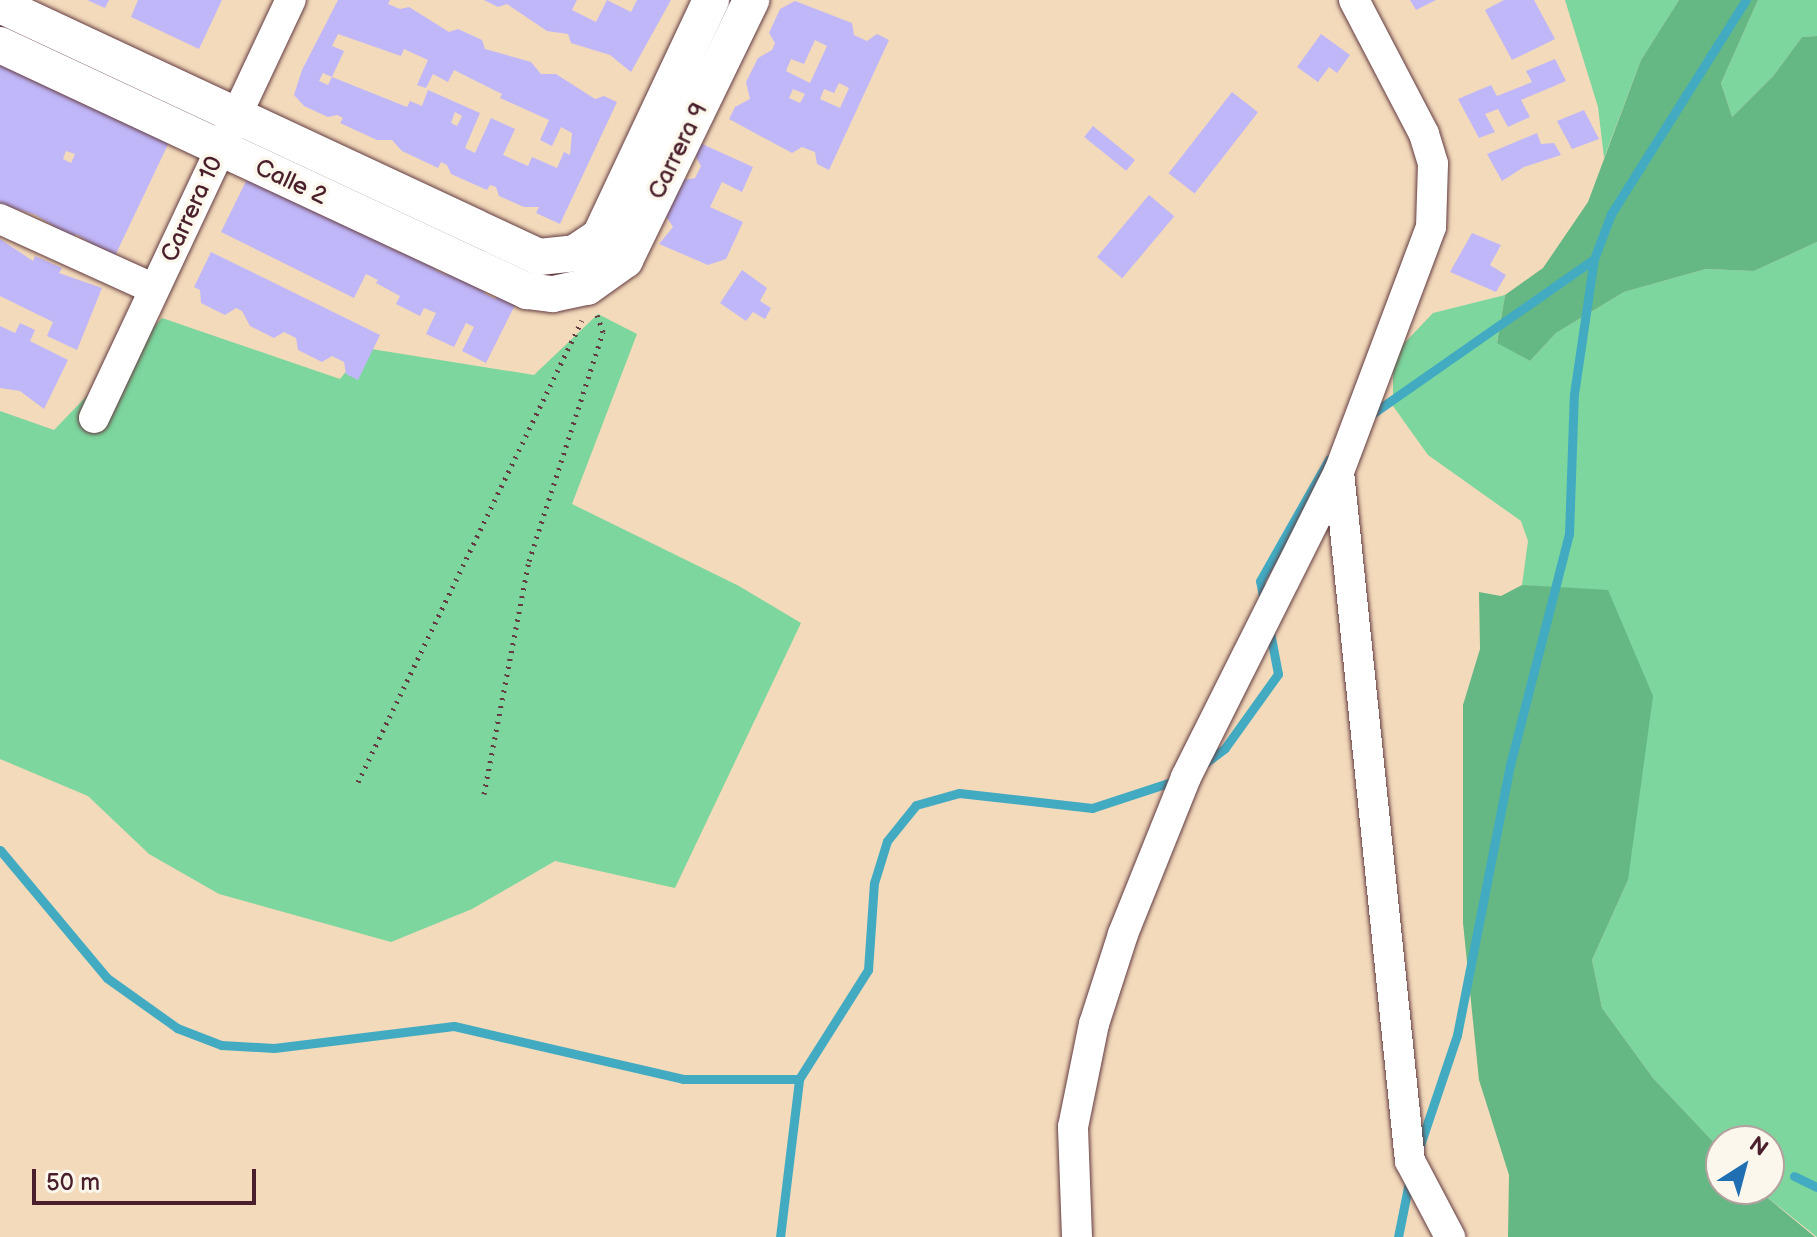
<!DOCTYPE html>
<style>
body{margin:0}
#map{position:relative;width:1817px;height:1237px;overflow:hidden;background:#f3dabb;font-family:"Balsamiq Sans",sans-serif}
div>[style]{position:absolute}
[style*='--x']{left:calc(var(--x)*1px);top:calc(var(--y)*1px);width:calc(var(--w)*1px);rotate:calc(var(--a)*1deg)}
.green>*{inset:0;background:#7cd69d}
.forest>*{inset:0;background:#65b784}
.stream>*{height:9px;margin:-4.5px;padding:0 4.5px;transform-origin:4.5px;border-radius:4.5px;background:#42abc2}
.building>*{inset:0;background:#c0b7f9;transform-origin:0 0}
.path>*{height:5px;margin-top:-2.5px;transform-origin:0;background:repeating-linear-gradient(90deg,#633b41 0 2px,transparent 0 8px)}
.roads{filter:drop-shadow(0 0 2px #633b41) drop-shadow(0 0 2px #633b41)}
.minor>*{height:30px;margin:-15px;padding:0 15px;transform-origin:15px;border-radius:15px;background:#fff}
.tertiary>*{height:36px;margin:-18px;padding:0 18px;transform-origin:18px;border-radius:18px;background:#fff}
span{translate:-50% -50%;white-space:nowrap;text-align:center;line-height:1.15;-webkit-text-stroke:7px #fbf7ec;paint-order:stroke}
.street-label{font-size:24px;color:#4a1f2b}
.north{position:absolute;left:1705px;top:1125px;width:80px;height:80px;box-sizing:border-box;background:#fbf7ec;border:2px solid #b4a19f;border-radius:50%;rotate:36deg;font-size:22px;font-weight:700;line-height:32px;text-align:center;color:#4a1f2b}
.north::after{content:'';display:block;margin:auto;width:28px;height:36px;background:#1f6fb2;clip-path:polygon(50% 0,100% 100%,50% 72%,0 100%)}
.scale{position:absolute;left:32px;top:1169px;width:224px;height:36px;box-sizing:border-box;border:4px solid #4a1f2b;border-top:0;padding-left:10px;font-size:24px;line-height:28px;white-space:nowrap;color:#4a1f2b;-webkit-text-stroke:6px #fbf7ec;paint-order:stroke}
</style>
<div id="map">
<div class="green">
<div style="clip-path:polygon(1565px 0,1679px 0,1641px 60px,1604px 158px,1598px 107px)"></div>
<div style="clip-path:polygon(1758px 0,1817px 0,1817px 36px,1802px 37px,1774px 75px,1732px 117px,1721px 83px)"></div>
<div style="clip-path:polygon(1817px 242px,1817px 1237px,1757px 1189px,1769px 1189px,1769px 1141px,1721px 1141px,1721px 1150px,1653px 1078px,1602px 1008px,1592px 960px,1628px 880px,1608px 591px,1522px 585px,1528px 541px,1521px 521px,1428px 455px,1393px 406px,1393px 355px,1433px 313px,1505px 295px,1497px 342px,1530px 361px,1556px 333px,1624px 292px,1706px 269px,1754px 271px)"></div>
<div style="clip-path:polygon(598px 314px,637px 334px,572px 504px,739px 586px,801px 623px,675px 888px,555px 861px,472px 909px,391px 942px,219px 894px,149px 854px,88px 796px,0 759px,0 411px,54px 430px,162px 318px,340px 379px,365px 348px,534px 375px)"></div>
</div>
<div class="forest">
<div style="clip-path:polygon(1679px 0,1758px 0,1721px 83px,1732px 117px,1774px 75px,1802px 37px,1817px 36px,1817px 242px,1754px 271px,1706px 269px,1624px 292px,1556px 333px,1530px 361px,1497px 343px,1505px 295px,1543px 268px,1588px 202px,1641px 60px)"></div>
<div style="clip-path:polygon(1522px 585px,1608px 590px,1653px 696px,1628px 880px,1592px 960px,1602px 1008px,1653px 1078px,1721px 1150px,1721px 1189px,1757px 1189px,1815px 1237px,1508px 1237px,1509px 1175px,1479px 1080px,1463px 923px,1463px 705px,1480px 649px,1479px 592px,1501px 596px)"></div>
</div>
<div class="stream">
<div style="--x:1369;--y:416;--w:274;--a:-34.9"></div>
<div style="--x:1594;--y:259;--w:48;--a:-69.3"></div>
<div style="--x:1611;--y:214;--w:253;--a:-57.8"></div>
<div style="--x:1264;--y:601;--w:20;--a:-101"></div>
<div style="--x:1260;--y:581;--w:140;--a:-60.5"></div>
<div style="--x:1204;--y:764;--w:26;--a:-37"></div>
<div style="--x:1225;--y:748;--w:91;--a:-54.4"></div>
<div style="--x:1278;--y:674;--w:43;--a:-100.8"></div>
<div style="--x:0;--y:850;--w:167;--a:50.1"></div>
<div style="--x:107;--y:978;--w:86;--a:35.5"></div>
<div style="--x:177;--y:1028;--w:47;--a:21.1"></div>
<div style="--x:221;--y:1045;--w:53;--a:3.2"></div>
<div style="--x:274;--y:1048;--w:181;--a:-7"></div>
<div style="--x:454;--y:1026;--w:235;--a:13"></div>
<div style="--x:683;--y:1079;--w:116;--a:0"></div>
<div style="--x:799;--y:1079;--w:129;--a:-57.7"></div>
<div style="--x:868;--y:970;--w:87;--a:-86.1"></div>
<div style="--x:874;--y:883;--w:44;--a:-72.8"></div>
<div style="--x:887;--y:841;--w:46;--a:-51.1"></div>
<div style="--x:916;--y:805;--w:45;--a:-15.6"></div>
<div style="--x:959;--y:793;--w:134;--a:6.4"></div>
<div style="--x:1092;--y:808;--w:89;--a:-18.2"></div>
<div style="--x:1419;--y:1148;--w:119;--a:-71.4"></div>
<div style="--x:1457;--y:1035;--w:275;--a:-78.9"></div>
<div style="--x:1510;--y:765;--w:238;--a:-75.7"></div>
<div style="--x:1569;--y:534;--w:140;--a:-88"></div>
<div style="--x:1574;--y:394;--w:136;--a:-81.6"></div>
<div style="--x:1794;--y:1176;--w:25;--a:26"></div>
<div style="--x:780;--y:1237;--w:159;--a:-83.1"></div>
<div style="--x:1398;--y:1237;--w:61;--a:-78.7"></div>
</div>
<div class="building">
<div style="clip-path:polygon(87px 0,109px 0,105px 8px)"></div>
<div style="clip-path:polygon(138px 0,222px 0,199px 49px,131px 17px)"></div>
<div style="clip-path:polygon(evenodd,338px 0,390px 0,388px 4px,400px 9px,409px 7px,449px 32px,458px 29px,482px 40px,485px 49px,531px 62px,541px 74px,556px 74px,595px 99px,604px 96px,617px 102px,560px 224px,536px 213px,539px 207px,524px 207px,499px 196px,496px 187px,490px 185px,487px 190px,451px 174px,447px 165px,441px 162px,438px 168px,402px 151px,392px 140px,377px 140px,340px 123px,343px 118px,337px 115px,328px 117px,304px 106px,294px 95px,302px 70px,338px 0,338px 34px,401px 56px,404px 49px,428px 60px,417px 85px,426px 88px,433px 74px,448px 82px,454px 70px,502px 94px,500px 98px,549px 120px,540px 140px,552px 146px,561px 127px,572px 133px,570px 155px,564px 152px,557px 168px,532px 157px,528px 166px,503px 155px,515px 129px,491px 118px,475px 153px,465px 148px,480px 113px,428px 90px,422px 106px,410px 101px,407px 107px,332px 77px,344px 51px,332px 46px,338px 34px,338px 0,323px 73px,332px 77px,328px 85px,319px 81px,323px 73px,338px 0,455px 112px,462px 116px,457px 126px,451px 123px,455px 112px)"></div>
<div style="clip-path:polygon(484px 0,577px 0,572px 10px,596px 22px,607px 0,631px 12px,637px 0,671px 0,631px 72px,610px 55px,571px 43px,568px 34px,547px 31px,507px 4px,498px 7px)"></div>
<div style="clip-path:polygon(1410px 0,1436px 0,1416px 10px)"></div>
<div style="clip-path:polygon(1504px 0,1534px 0,1555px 39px,1512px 60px,1485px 10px)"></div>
<div style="clip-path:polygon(evenodd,795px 1px,852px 23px,854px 35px,867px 41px,877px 34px,889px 40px,829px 170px,817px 164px,815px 152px,802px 147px,792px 153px,729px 119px,735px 107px,750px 99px,746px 82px,758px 58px,772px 50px,775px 43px,769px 33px,780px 9px,795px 1px,815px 40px,827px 46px,810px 83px,786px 71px,791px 59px,804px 64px,815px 40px,795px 1px,839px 83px,849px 88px,840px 108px,820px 99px,824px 89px,834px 93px,839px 83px,795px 1px,793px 89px,805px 94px,800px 103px,789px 98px,793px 89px)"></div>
<div style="clip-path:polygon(1321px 34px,1350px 55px,1337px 73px,1329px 67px,1318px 82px,1297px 67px)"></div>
<div style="clip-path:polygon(evenodd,0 55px,172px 136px,114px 258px,76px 234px,74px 239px,36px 215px,0 204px,0 55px,66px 151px,75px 154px,71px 163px,63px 159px,66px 151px)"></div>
<div style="clip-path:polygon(1555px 59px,1566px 81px,1521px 100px,1530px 117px,1508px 127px,1498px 109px,1485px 114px,1495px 132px,1479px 138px,1458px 99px,1491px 85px,1497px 96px,1532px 82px,1526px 71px)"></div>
<div style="left:1232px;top:92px;width:33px;height:103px;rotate:38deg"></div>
<div style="clip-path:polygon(1584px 110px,1599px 139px,1572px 149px,1557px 121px)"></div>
<div style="left:1093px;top:126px;width:54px;height:14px;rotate:39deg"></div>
<div style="clip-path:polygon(1537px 133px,1541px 144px,1554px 143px,1561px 155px,1524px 167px,1502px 181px,1487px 154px)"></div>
<div style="clip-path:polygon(700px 143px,753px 167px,742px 192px,722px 182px,710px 207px,743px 222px,726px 259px,708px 265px,659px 244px,673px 227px,666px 216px,684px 180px,695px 178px,701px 166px,695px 155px)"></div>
<div style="clip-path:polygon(248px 177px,390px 240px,387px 246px,399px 252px,402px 247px,438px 264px,435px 270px,447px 275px,450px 270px,486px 288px,484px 293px,495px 299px,498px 294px,518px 299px,486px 363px,462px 351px,474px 327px,466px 323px,454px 347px,426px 334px,436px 313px,424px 308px,420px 316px,396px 304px,400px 296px,376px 283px,378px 280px,366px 274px,354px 298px,221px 232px)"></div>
<div style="left:1149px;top:195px;width:33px;height:81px;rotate:40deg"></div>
<div style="clip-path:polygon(1472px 233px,1501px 245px,1490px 265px,1506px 275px,1496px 292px,1450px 272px)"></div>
<div style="clip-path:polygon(0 239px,33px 261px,35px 256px,62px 268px,59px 273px,102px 288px,77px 350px,47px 336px,53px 322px,0 296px)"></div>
<div style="clip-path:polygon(211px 252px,380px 335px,358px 380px,346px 374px,344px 362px,332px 356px,322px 362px,298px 350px,296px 338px,284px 332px,274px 338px,250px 326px,242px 311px,236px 308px,225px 315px,201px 303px,200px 290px,194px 287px)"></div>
<div style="clip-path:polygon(742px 270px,767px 288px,760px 301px,771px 308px,765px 319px,753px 312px,746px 321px,720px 303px)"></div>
<div style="clip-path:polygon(20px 323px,35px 330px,30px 341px,68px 360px,44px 409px,20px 391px,0 388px,0 326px,15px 333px)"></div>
</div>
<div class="path">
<div style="--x:358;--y:782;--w:513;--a:-64.13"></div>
<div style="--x:484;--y:794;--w:237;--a:-79.1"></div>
<div style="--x:529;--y:561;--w:241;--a:-72.1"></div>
<div style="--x:603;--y:332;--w:18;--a:-109"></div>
</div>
<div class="roads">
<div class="minor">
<div style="--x:1354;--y:0;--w:151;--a:62.4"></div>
<div style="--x:1424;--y:134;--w:31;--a:73"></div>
<div style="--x:1433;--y:164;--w:63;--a:91.8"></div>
<div style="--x:1431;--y:227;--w:262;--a:110.6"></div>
<div style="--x:1339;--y:472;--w:693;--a:84.12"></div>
<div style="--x:1410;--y:1161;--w:86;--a:62.2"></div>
<div style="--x:0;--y:219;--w:169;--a:24.4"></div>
<div style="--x:94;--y:418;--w:462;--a:-64.8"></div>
<div style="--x:1077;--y:1237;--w:110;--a:-92.1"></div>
<div style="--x:1073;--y:1127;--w:105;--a:-78.5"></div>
<div style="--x:1094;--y:1024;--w:95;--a:-72.1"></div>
<div style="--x:1123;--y:934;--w:169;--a:-68.1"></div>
<div style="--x:1186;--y:777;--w:341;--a:-63.4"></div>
</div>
<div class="tertiary">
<div style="--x:0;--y:5;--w:595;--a:25.06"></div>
<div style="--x:539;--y:257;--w:36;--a:-6"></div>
<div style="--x:575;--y:253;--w:30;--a:-34"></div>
<div style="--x:600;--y:236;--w:261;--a:-64.8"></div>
<div style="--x:0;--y:45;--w:582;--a:25.02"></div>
<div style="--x:527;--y:291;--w:26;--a:7"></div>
<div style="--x:553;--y:294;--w:35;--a:-12"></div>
<div style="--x:587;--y:287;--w:47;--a:-35.4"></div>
<div style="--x:625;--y:260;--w:289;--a:-64.1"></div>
</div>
</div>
<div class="street-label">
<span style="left:678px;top:151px;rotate:-64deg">Carrera 9</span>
<span style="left:291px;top:182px;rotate:25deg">Calle 2</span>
<span style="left:192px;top:209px;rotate:-65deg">Carrera 10</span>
</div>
<div class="north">N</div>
<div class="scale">50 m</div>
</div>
